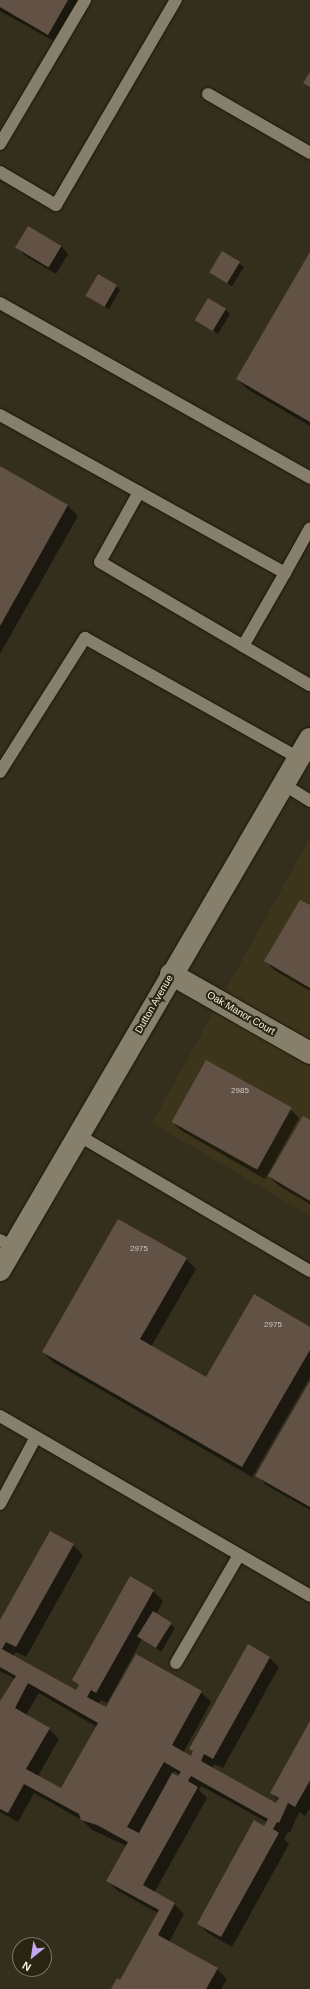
<!DOCTYPE html>
<style>
body{margin:0}
#map{position:relative;width:310px;height:1989px;overflow:hidden;background:#342e1d;font-family:Arial,sans-serif}
div>[style]{position:absolute}
[style*='--x']{left:calc(var(--x)*1px);top:calc(var(--y)*1px);width:calc(var(--w)*1px);rotate:calc(var(--a)*1deg)}
.built>*{inset:0;background:#3c351c}
.shadow>*{inset:0;background:#0007;transform-origin:0 0}
.building>*{inset:0;background:#625245;transform-origin:0 0}
.roads{filter:drop-shadow(0 0 1px #1b1606) drop-shadow(0 0 1px #1b1606)}
.lane>*{height:12px;margin:-6px;padding:0 6px;transform-origin:6px;border-radius:6px;background:#867f6b}
.street>*{height:22px;margin:-11px;padding:0 11px;transform-origin:11px;border-radius:11px;background:#867f6b}
span{translate:-50% -50%;white-space:nowrap;text-align:center;line-height:1.15;-webkit-text-stroke:4px #2a2413;paint-order:stroke}
.number-label{font-size:8px;color:#cfc8bc}
.number-label span{-webkit-text-stroke-width:0}
.street-label{font-size:10px;color:#f3efe4}
.north{position:absolute;left:12px;top:1937px;width:40px;height:40px;box-sizing:border-box;background:#2a2413;border:1px solid #7a7567;border-radius:50%;rotate:210deg;font-size:11px;font-weight:700;line-height:16px;text-align:center;color:#f3efe4}
.north::after{content:'';display:block;margin:auto;width:14px;height:18px;background:#c4a7f1;clip-path:polygon(50% 0,100% 100%,50% 72%,0 100%)}
</style>
<div id="map">
<div class="built">
<div style="clip-path:polygon(310px 838px,310px 1216px,152px 1123px)"></div>
</div>
<div class="shadow">
<div style="clip-path:polygon(0 0,84px 0,59px 44px,0 11px)"></div>
<div style="clip-path:polygon(61px 246px,68px 254px,56px 274px,24px 255px,17px 247px)"></div>
<div style="left:222px;top:253px;width:26px;height:23px;rotate:32deg"></div>
<div style="clip-path:polygon(310px 254px,310px 426px,247px 389px,237px 379px)"></div>
<div style="clip-path:polygon(116px 286px,120px 290px,109px 309px,87px 296px)"></div>
<div style="clip-path:polygon(226px 310px,230px 314px,218px 334px,196px 319px)"></div>
<div style="clip-path:polygon(0 468px,68px 506px,78px 516px,0 654px)"></div>
<div style="clip-path:polygon(310px 907px,310px 991px,274px 970px,265px 960px)"></div>
<div style="clip-path:polygon(290px 1109px,299px 1118px,265px 1179px,182px 1131px,172px 1122px)"></div>
<div style="clip-path:polygon(310px 1121px,310px 1204px,279px 1186px,269px 1176px)"></div>
<div style="clip-path:polygon(186px 1259px,196px 1269px,151px 1347px,206px 1379px,310px 1328px,310px 1377px,252px 1477px,53px 1362px,43px 1352px)"></div>
<div style="clip-path:polygon(310px 1383px,310px 1510px,266px 1485px,257px 1475px)"></div>
<div style="clip-path:polygon(evenodd,73px 1545px,83px 1555px,26px 1657px,16px 1652px,13px 1657px,76px 1692px,79px 1686px,73px 1680px,153px 1591px,163px 1601px,156px 1614px,175px 1628px,161px 1652px,142px 1639px,107px 1703px,101px 1700px,98px 1705px,106px 1709px,201px 1692px,211px 1702px,183px 1753px,191px 1757px,269px 1657px,279px 1667px,223px 1768px,214px 1764px,212px 1768px,277px 1805px,279px 1801px,271px 1793px,310px 1723px,310px 1778px,292px 1811px,310px 1782px,310px 1808px,305px 1816px,299px 1812px,290px 1833px,288px 1832px,284px 1839px,289px 1844px,232px 1947px,208px 1933px,198px 1923px,267px 1822px,201px 1786px,199px 1790px,207px 1798px,154px 1893px,174px 1904px,184px 1914px,169px 1942px,217px 1969px,227px 1979px,221px 1989px,112px 1989px,120px 1981px,158px 1913px,118px 1891px,108px 1881px,127px 1846px,92px 1830px,82px 1820px,34px 1793px,18px 1822px,0 1812px,0 1702px,15px 1679px,0 1671px,0 1622px,73px 1545px,39px 1693px,97px 1727px,61px 1790px,38px 1776px,59px 1739px,49px 1729px,26px 1715px,39px 1693px,73px 1545px,174px 1771px,180px 1775px,179px 1778px,172px 1774px,174px 1771px)"></div>
</div>
<div class="building">
<div style="clip-path:polygon(0 0,68px 0,48px 35px,0 7px)"></div>
<div style="clip-path:polygon(310px 72px,310px 87px,303px 83px)"></div>
<div style="left:28px;top:226px;width:39px;height:25px;rotate:31deg"></div>
<div style="left:222px;top:251px;width:21px;height:25px;rotate:31deg"></div>
<div style="clip-path:polygon(310px 252px,310px 422px,236px 379px)"></div>
<div style="left:98px;top:274px;width:22px;height:25px;rotate:30deg"></div>
<div style="left:208px;top:298px;width:21px;height:26px;rotate:31deg"></div>
<div style="clip-path:polygon(0 466px,68px 505px,0 626px)"></div>
<div style="clip-path:polygon(300px 900px,310px 905px,310px 988px,264px 961px)"></div>
<div style="left:206px;top:1060px;width:98px;height:71px;rotate:29deg"></div>
<div style="clip-path:polygon(303px 1116px,310px 1120px,310px 1201px,268px 1176px)"></div>
<div style="clip-path:polygon(118px 1219px,187px 1258px,140px 1339px,206px 1377px,254px 1294px,310px 1327px,310px 1350px,242px 1467px,42px 1352px)"></div>
<div style="clip-path:polygon(310px 1381px,310px 1507px,255px 1476px)"></div>
<div style="clip-path:polygon(evenodd,50px 1531px,74px 1544px,16px 1647px,6px 1642px,2px 1649px,76px 1690px,79px 1685px,72px 1680px,130px 1576px,154px 1590px,96px 1693px,91px 1690px,87px 1697px,106px 1707px,136px 1654px,202px 1691px,172px 1745px,191px 1756px,193px 1751px,189px 1749px,248px 1644px,270px 1657px,213px 1759px,204px 1754px,201px 1761px,276px 1803px,279px 1798px,270px 1793px,310px 1721px,310px 1780px,295px 1807px,288px 1803px,279px 1823px,277px 1822px,273px 1829px,279px 1833px,221px 1937px,197px 1924px,254px 1820px,264px 1826px,268px 1819px,191px 1776px,188px 1781px,198px 1787px,143px 1885px,175px 1903px,158px 1935px,218px 1968px,206px 1989px,111px 1989px,117px 1978px,120px 1980px,159px 1910px,106px 1881px,128px 1842px,97px 1825px,81px 1820px,79px 1814px,24px 1784px,8px 1813px,0 1809px,0 1701px,16px 1676px,0 1667px,0 1620px,50px 1531px,28px 1683px,98px 1723px,61px 1788px,26px 1769px,50px 1728px,15px 1708px,28px 1683px,50px 1531px,164px 1762px,181px 1772px,178px 1776px,172px 1773px,139px 1833px,127px 1827px,164px 1762px)"></div>
<div style="left:153px;top:1611px;width:22px;height:30px;rotate:32deg"></div>
</div>
<div class="roads">
<div class="lane">
<div style="--x:208;--y:94;--w:118;--a:30"></div>
<div style="--x:0;--y:144;--w:167;--a:-59.4"></div>
<div style="--x:0;--y:172;--w:65;--a:30.5"></div>
<div style="--x:56;--y:205;--w:238;--a:-59.7"></div>
<div style="--x:0;--y:303;--w:356;--a:29.4"></div>
<div style="--x:0;--y:415;--w:326;--a:29"></div>
<div style="--x:285;--y:573;--w:51;--a:-60.9"></div>
<div style="--x:139;--y:492;--w:80;--a:119.1"></div>
<div style="--x:100;--y:562;--w:243;--a:30.4"></div>
<div style="--x:243;--y:646;--w:84;--a:-60.1"></div>
<div style="--x:0;--y:772;--w:159;--a:-57.6"></div>
<div style="--x:85;--y:638;--w:245;--a:29.3"></div>
<div style="--x:283;--y:784;--w:32;--a:32"></div>
<div style="--x:78;--y:1135;--w:269;--a:30.4"></div>
<div style="--x:0;--y:1240;--w:15;--a:28"></div>
<div style="--x:0;--y:1416;--w:358;--a:30.1"></div>
<div style="--x:0;--y:1504;--w:76;--a:-61.8"></div>
<div style="--x:176;--y:1663;--w:125;--a:-59.7"></div>
</div>
<div class="street">
<div style="--x:171;--y:974;--w:160;--a:29.6"></div>
<div style="--x:0;--y:1270;--w:615;--a:-59.72"></div>
</div>
</div>
<div class="number-label">
<span style="left:240px;top:1091px">2985</span>
<span style="left:139px;top:1249px">2975</span>
<span style="left:273px;top:1325px">2975</span>
</div>
<div class="street-label">
<span style="left:154px;top:1004px;rotate:-60deg">Dutton Avenue</span>
<span style="left:241px;top:1013px;rotate:30deg">Oak Manor Court</span>
</div>
<div class="north">N</div>
</div>
